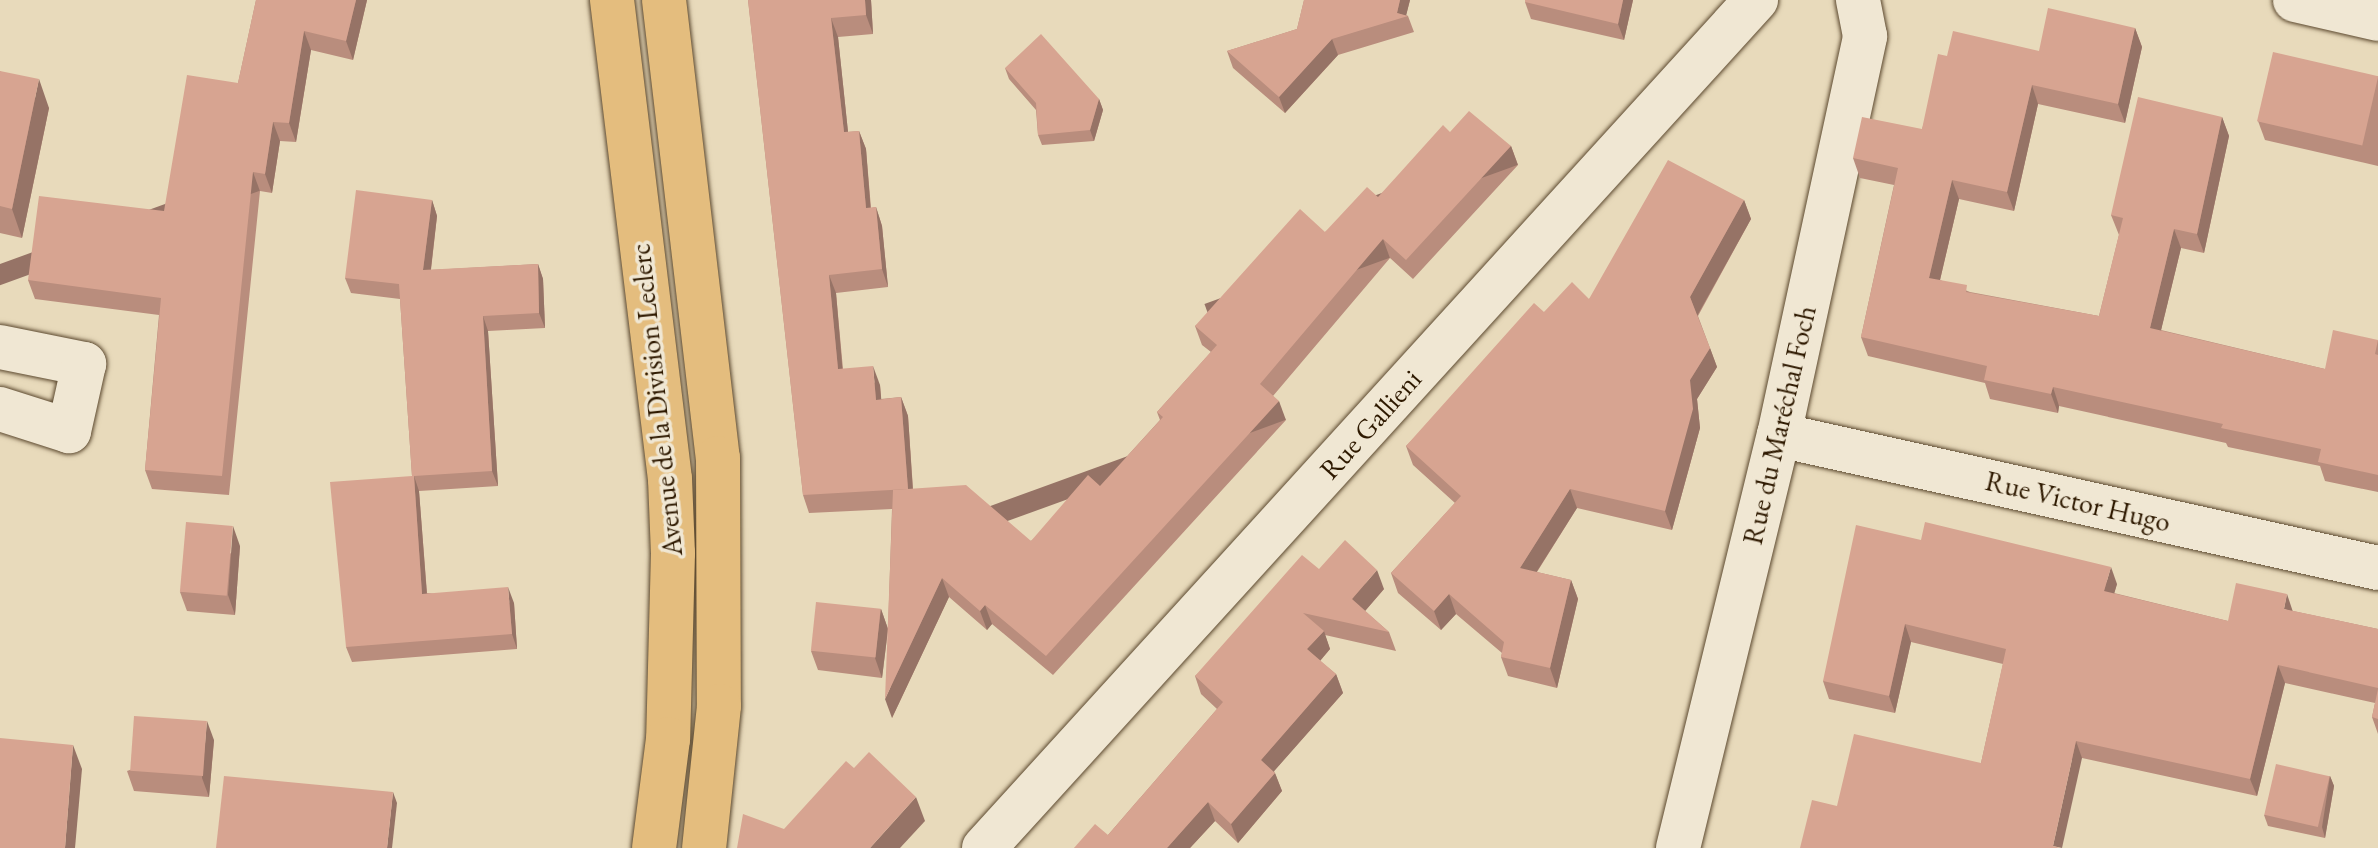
<!DOCTYPE html>
<meta charset="utf-8">
<style>
body{margin:0}
#map{position:relative;width:2378px;height:848px;overflow:hidden;background:#e8dabb;font-family:"EB Garamond",serif}
div>[style]{position:absolute}
[style*='--x']{left:calc(var(--x)*1px);top:calc(var(--y)*1px);width:calc(var(--w)*1px);rotate:calc(var(--a)*1deg)}
.roads{filter:drop-shadow(0 0 2px #5c492f) drop-shadow(0 0 2px #5c492f)}
.street>*{height:44px;margin:-22px;padding:0 22px;transform-origin:22px;border-radius:22px;background:#f0e7d3}
.primary>*{height:44px;margin:-22px;padding:0 22px;transform-origin:22px;border-radius:22px;background:#e4bd7e}
.wall>*{inset:0;background:#b98d7d}
.shaded-wall>*{inset:0;background:#967366;transform-origin:0 0}
.building>*{inset:0;background:#d7a491;transform-origin:0 0}
span{translate:-50% -50%;white-space:nowrap;text-align:center;line-height:1.15;-webkit-text-stroke:7px #f0e7d3;paint-order:stroke}
.street-label{font-size:28px;color:#2e1900}
</style>
<div id="map">
<div class="roads">
<div class="street">
<div style="--x:2295;--y:0;--w:85;--a:12.9"></div>
<div style="--x:0;--y:347;--w:86;--a:11.4"></div>
<div style="--x:84;--y:364;--w:69;--a:102.6"></div>
<div style="--x:69;--y:431;--w:72;--a:-162.3"></div>
<div style="--x:1779;--y:435;--w:614;--a:12.52"></div>
<div style="--x:984;--y:848;--w:1147;--a:-47.69"></div>
<div style="--x:1678;--y:848;--w:425;--a:-76.3"></div>
<div style="--x:1779;--y:435;--w:408;--a:-77.8"></div>
<div style="--x:1865;--y:36;--w:37;--a:-101"></div>
</div>
<div class="primary">
<div style="--x:612;--y:0;--w:482;--a:83.1"></div>
<div style="--x:670;--y:479;--w:74;--a:87.7"></div>
<div style="--x:673;--y:553;--w:186;--a:91.5"></div>
<div style="--x:668;--y:739;--w:110;--a:97.3"></div>
<div style="--x:664;--y:0;--w:461;--a:83.3"></div>
<div style="--x:718;--y:458;--w:248;--a:89.8"></div>
<div style="--x:719;--y:706;--w:143;--a:96"></div>
</div>
</div>
<div class="wall">
<div style="clip-path:polygon(256px 0,367px 0,353px 60px,311px 50px,296px 142px,280px 141px,272px 193px,260px 191px,229px 495px,152px 489px,145px 470px,159px 315px,35px 299px,28px 280px,164px 211px,238px 83px)"></div>
<div style="clip-path:polygon(748px 0,871px 0,873px 34px,838px 37px,848px 132px,859px 131px,866px 149px,871px 208px,876px 207px,882px 226px,888px 287px,836px 293px,843px 369px,880px 385px,881px 399px,901px 397px,908px 416px,913px 489px,1031px 541px,1100px 486px,1160px 420px,1157px 412px,1211px 352px,1202px 345px,1195px 326px,1325px 232px,1378px 197px,1450px 132px,1511px 146px,1518px 165px,1413px 279px,1390px 258px,1273px 396px,1286px 420px,1053px 675px,992px 624px,987px 630px,949px 597px,892px 718px,888px 630px,882px 678px,818px 670px,811px 651px,881px 609px,888px 629px,892px 509px,809px 513px,803px 495px)"></div>
<div style="clip-path:polygon(1304px 0,1410px 0,1406px 15px,1408px 16px,1414px 32px,1338px 55px,1285px 113px,1233px 68px,1227px 51px,1297px 29px)"></div>
<div style="clip-path:polygon(1633px 0,1624px 40px,1531px 19px,1525px 2px)"></div>
<div style="clip-path:polygon(2135px 28px,2142px 47px,2125px 123px,2038px 104px,2014px 211px,1959px 199px,1940px 280px,1970px 292px,2099px 316px,2119px 235px,2111px 215px,2222px 117px,2229px 136px,2204px 253px,2181px 248px,2161px 330px,2325px 369px,2378px 340px,2378px 492px,2325px 481px,2320px 466px,2228px 447px,2226px 443px,2059px 406px,2058px 413px,1990px 399px,1985px 383px,1868px 356px,1861px 337px,1894px 185px,1860px 178px,1853px 158px,1922px 129px,1947px 56px,2039px 51px)"></div>
<div style="clip-path:polygon(1005px 68px,1099px 99px,1103px 110px,1094px 141px,1042px 145px,1038px 135px,1036px 110px,1009px 79px)"></div>
<div style="clip-path:polygon(0 71px,49px 108px,22px 238px,0 233px)"></div>
<div style="clip-path:polygon(2378px 76px,2378px 166px,2265px 140px,2258px 121px)"></div>
<div style="clip-path:polygon(432px 200px,437px 216px,431px 270px,538px 264px,543px 279px,545px 328px,488px 331px,498px 486px,419px 491px,427px 593px,514px 603px,517px 649px,352px 662px,346px 647px,412px 476px,400px 299px,351px 293px,345px 278px)"></div>
<div style="clip-path:polygon(1744px 200px,1751px 219px,1698px 316px,1717px 367px,1697px 399px,1700px 428px,1672px 530px,1577px 508px,1537px 572px,1571px 580px,1578px 599px,1557px 688px,1508px 676px,1501px 657px,1502px 653px,1456px 614px,1441px 630px,1398px 593px,1391px 573px,1455px 503px,1413px 465px,1406px 446px,1544px 312px,1589px 299px)"></div>
<div style="clip-path:polygon(1921px 540px,2117px 584px,2114px 593px,2228px 621px,2293px 611px,2378px 629px,2378px 734px,2372px 717px,2375px 703px,2285px 683px,2257px 796px,2082px 758px,1837px 806px,1981px 763px,2003px 664px,1911px 642px,1895px 713px,1829px 699px,1823px 681px)"></div>
<div style="clip-path:polygon(240px 546px,235px 615px,187px 611px,180px 592px)"></div>
<div style="clip-path:polygon(1319px 569px,1384px 589px,1365px 611px,1389px 632px,1396px 651px,1325px 635px,1330px 649px,1320px 661px,1336px 674px,1343px 693px,1274px 771px,1282px 791px,1238px 843px,1215px 821px,1190px 848px,1074px 848px,1108px 835px,1217px 709px,1201px 694px,1195px 676px)"></div>
<div style="clip-path:polygon(214px 740px,209px 797px,134px 791px,127px 771px)"></div>
<div style="clip-path:polygon(2330px 776px,2334px 786px,2325px 838px,2268px 826px,2264px 815px)"></div>
</div>
<div class="shaded-wall">
<div style="clip-path:polygon(356px 0,367px 0,353px 60px,346px 41px)"></div>
<div style="clip-path:polygon(865px 0,871px 0,873px 34px,866px 15px)"></div>
<div style="clip-path:polygon(1400px 0,1410px 0,1406px 16px,1397px 13px)"></div>
<div style="clip-path:polygon(1623px 0,1633px 0,1624px 40px,1618px 24px)"></div>
<div style="clip-path:polygon(831px 18px,838px 37px,850px 151px,844px 132px)"></div>
<div style="clip-path:polygon(2135px 28px,2142px 47px,2125px 123px,2118px 104px)"></div>
<div style="clip-path:polygon(304px 31px,311px 50px,296px 142px,289px 123px)"></div>
<div style="clip-path:polygon(1332px 39px,1338px 55px,1285px 113px,1279px 97px)"></div>
<div style="clip-path:polygon(39px 79px,49px 108px,22px 238px,12px 209px)"></div>
<div style="clip-path:polygon(2032px 85px,2038px 104px,2014px 211px,2007px 192px)"></div>
<div style="clip-path:polygon(1099px 99px,1103px 110px,1094px 141px,1090px 130px)"></div>
<div style="clip-path:polygon(2222px 117px,2229px 136px,2204px 253px,2197px 234px)"></div>
<div style="clip-path:polygon(273px 122px,280px 141px,272px 193px,265px 174px)"></div>
<div style="clip-path:polygon(859px 131px,866px 149px,872px 227px,866px 208px)"></div>
<div style="left:1511px;top:146px;width:20px;height:155px;rotate:70deg"></div>
<div style="left:253px;top:172px;width:20px;height:306px;rotate:70deg"></div>
<div style="clip-path:polygon(1952px 180px,1959px 199px,1936px 297px,1929px 278px)"></div>
<div style="clip-path:polygon(432px 200px,437px 216px,429px 285px,423px 270px)"></div>
<div style="clip-path:polygon(1744px 200px,1751px 219px,1697px 316px,1690px 297px)"></div>
<div style="clip-path:polygon(876px 207px,882px 226px,888px 287px,882px 269px)"></div>
<div style="clip-path:polygon(2174px 229px,2181px 248px,2157px 347px,2150px 328px)"></div>
<div style="left:1383px;top:239px;width:20px;height:190px;rotate:70deg"></div>
<div style="clip-path:polygon(538px 264px,543px 279px,545px 328px,539px 313px)"></div>
<div style="clip-path:polygon(829px 275px,836px 293px,844px 388px,838px 369px)"></div>
<div style="clip-path:polygon(483px 316px,488px 331px,498px 486px,492px 471px)"></div>
<div style="clip-path:polygon(1710px 348px,1717px 367px,1697px 399px,1700px 428px,1672px 530px,1665px 511px,1690px 380px)"></div>
<div style="clip-path:polygon(873px 366px,880px 385px,883px 419px,876px 400px)"></div>
<div style="clip-path:polygon(2053px 387px,2059px 406px,2058px 413px,2051px 394px)"></div>
<div style="clip-path:polygon(901px 397px,908px 416px,914px 508px,908px 489px)"></div>
<div style="left:1279px;top:401px;width:20px;height:345px;rotate:70deg"></div>
<div style="clip-path:polygon(414px 476px,419px 491px,428px 609px,422px 594px)"></div>
<div style="clip-path:polygon(1570px 489px,1577px 508px,1527px 587px,1520px 568px)"></div>
<div style="clip-path:polygon(233px 526px,240px 546px,235px 615px,228px 595px)"></div>
<div style="clip-path:polygon(2111px 567px,2117px 584px,2110px 608px,2104px 591px)"></div>
<div style="clip-path:polygon(1377px 570px,1384px 589px,1359px 618px,1352px 599px)"></div>
<div style="clip-path:polygon(942px 578px,949px 597px,892px 718px,885px 699px)"></div>
<div style="clip-path:polygon(1571px 580px,1578px 599px,1557px 688px,1550px 668px)"></div>
<div style="clip-path:polygon(508px 587px,514px 603px,517px 649px,512px 634px)"></div>
<div style="clip-path:polygon(1449px 594px,1456px 614px,1441px 630px,1434px 611px)"></div>
<div style="clip-path:polygon(2287px 594px,2293px 612px,2284px 609px)"></div>
<div style="clip-path:polygon(985px 605px,992px 624px,987px 630px,980px 611px)"></div>
<div style="clip-path:polygon(881px 609px,888px 629px,882px 678px,875px 658px)"></div>
<div style="clip-path:polygon(1905px 624px,1911px 642px,1895px 713px,1889px 696px)"></div>
<div style="clip-path:polygon(1324px 631px,1330px 649px,1314px 668px,1307px 649px)"></div>
<div style="clip-path:polygon(2278px 665px,2285px 683px,2257px 796px,2250px 779px)"></div>
<div style="clip-path:polygon(1336px 674px,1343px 693px,1268px 778px,1261px 760px)"></div>
<div style="clip-path:polygon(207px 721px,214px 740px,209px 797px,202px 778px)"></div>
<div style="clip-path:polygon(2076px 741px,2082px 758px,2062px 848px,2053px 846px)"></div>
<div style="clip-path:polygon(73px 745px,82px 769px,75px 848px,65px 848px)"></div>
<div style="clip-path:polygon(1275px 773px,1282px 791px,1238px 843px,1231px 824px)"></div>
<div style="clip-path:polygon(2330px 776px,2334px 786px,2325px 838px,2322px 827px)"></div>
<div style="clip-path:polygon(393px 792px,397px 803px,392px 848px,387px 848px)"></div>
<div style="clip-path:polygon(916px 797px,925px 821px,900px 848px,870px 848px)"></div>
<div style="clip-path:polygon(1208px 802px,1215px 821px,1190px 848px,1167px 848px)"></div>
</div>
<div class="building">
<div style="clip-path:polygon(256px 0,356px 0,346px 41px,304px 31px,289px 123px,273px 122px,265px 174px,253px 172px,222px 476px,145px 470px,161px 298px,28px 280px,39px 196px,164px 211px,187px 75px,238px 83px)"></div>
<div style="clip-path:polygon(748px 0,865px 0,866px 15px,831px 18px,844px 132px,859px 131px,866px 208px,876px 207px,882px 269px,829px 275px,838px 369px,873px 366px,876px 400px,901px 397px,908px 489px,803px 495px)"></div>
<div style="clip-path:polygon(1304px 0,1400px 0,1397px 13px,1408px 16px,1332px 39px,1279px 97px,1227px 51px,1297px 29px)"></div>
<div style="clip-path:polygon(1525px 0,1623px 0,1618px 24px,1525px 2px)"></div>
<div style="clip-path:polygon(2048px 8px,2135px 28px,2118px 104px,2032px 85px,2007px 192px,1952px 180px,1929px 278px,1967px 285px,1966px 292px,2099px 316px,2123px 218px,2111px 215px,2138px 97px,2222px 117px,2197px 234px,2174px 229px,2150px 328px,2325px 369px,2333px 330px,2378px 340px,2375px 354px,2378px 355px,2378px 475px,2318px 462px,2321px 449px,2221px 428px,2223px 424px,2053px 387px,2051px 394px,1984px 380px,1987px 366px,1861px 337px,1898px 168px,1853px 158px,1862px 117px,1922px 129px,1938px 54px,1947px 56px,1953px 31px,2039px 51px)"></div>
<div style="clip-path:polygon(1041px 34px,1099px 99px,1090px 130px,1038px 135px,1036px 103px,1005px 68px)"></div>
<div style="left:2273px;top:52px;width:108px;height:71px;rotate:13deg"></div>
<div style="clip-path:polygon(0 71px,39px 79px,12px 209px,0 206px)"></div>
<div style="clip-path:polygon(1469px 111px,1511px 146px,1406px 260px,1383px 239px,1260px 384px,1279px 401px,1046px 656px,985px 605px,980px 611px,942px 578px,885px 699px,893px 490px,966px 485px,1031px 541px,1088px 475px,1100px 486px,1163px 417px,1157px 412px,1217px 345px,1195px 326px,1300px 209px,1325px 232px,1367px 187px,1378px 197px,1443px 125px,1450px 132px)"></div>
<div style="clip-path:polygon(1668px 160px,1744px 200px,1690px 297px,1710px 348px,1690px 380px,1693px 409px,1665px 511px,1570px 489px,1520px 568px,1571px 580px,1550px 668px,1501px 657px,1504px 642px,1449px 594px,1434px 611px,1391px 573px,1461px 496px,1406px 446px,1534px 303px,1544px 312px,1572px 282px,1589px 299px)"></div>
<div style="clip-path:polygon(356px 190px,432px 200px,423px 270px,538px 264px,539px 313px,483px 316px,492px 471px,414px 476px,422px 594px,508px 587px,512px 634px,346px 647px,330px 482px,412px 476px,399px 284px,345px 278px)"></div>
<div style="left:186px;top:522px;width:47px;height:70px;rotate:5deg"></div>
<div style="clip-path:polygon(1925px 522px,2111px 567px,2104px 591px,2228px 621px,2236px 583px,2287px 594px,2284px 609px,2378px 629px,2378px 688px,2278px 665px,2250px 779px,2076px 741px,2053px 846px,2060px 848px,1800px 848px,1812px 800px,1837px 806px,1854px 734px,1981px 763px,2006px 649px,1905px 624px,1889px 696px,1823px 681px,1856px 525px,1921px 540px)"></div>
<div style="clip-path:polygon(1345px 540px,1377px 570px,1352px 599px,1389px 632px,1303px 613px,1324px 631px,1307px 649px,1336px 674px,1261px 760px,1275px 773px,1231px 824px,1208px 802px,1167px 848px,1074px 848px,1095px 824px,1108px 835px,1223px 702px,1195px 676px,1302px 555px,1319px 569px)"></div>
<div style="left:816px;top:602px;width:65px;height:49px;rotate:6deg"></div>
<div style="clip-path:polygon(2378px 689px,2378px 719px,2372px 717px)"></div>
<div style="left:134px;top:716px;width:73px;height:55px;rotate:4deg"></div>
<div style="clip-path:polygon(0 738px,73px 745px,65px 848px,0 848px)"></div>
<div style="clip-path:polygon(869px 752px,916px 797px,870px 848px,737px 848px,743px 814px,784px 829px,846px 761px,854px 768px)"></div>
<div style="left:2276px;top:764px;width:55px;height:52px;rotate:13deg"></div>
<div style="clip-path:polygon(224px 776px,393px 792px,387px 848px,216px 848px)"></div>
</div>
<div class="street-label">
<span style="left:656px;top:400px;rotate:-96deg">Avenue de la Division Leclerc</span>
<span style="left:1370px;top:424px;rotate:-48deg">Rue Gallieni</span>
<span style="left:1779px;top:425px;rotate:-77deg">Rue du Maréchal Foch</span>
<span style="left:2078px;top:501px;rotate:13deg">Rue Victor Hugo</span>
</div>
</div>
